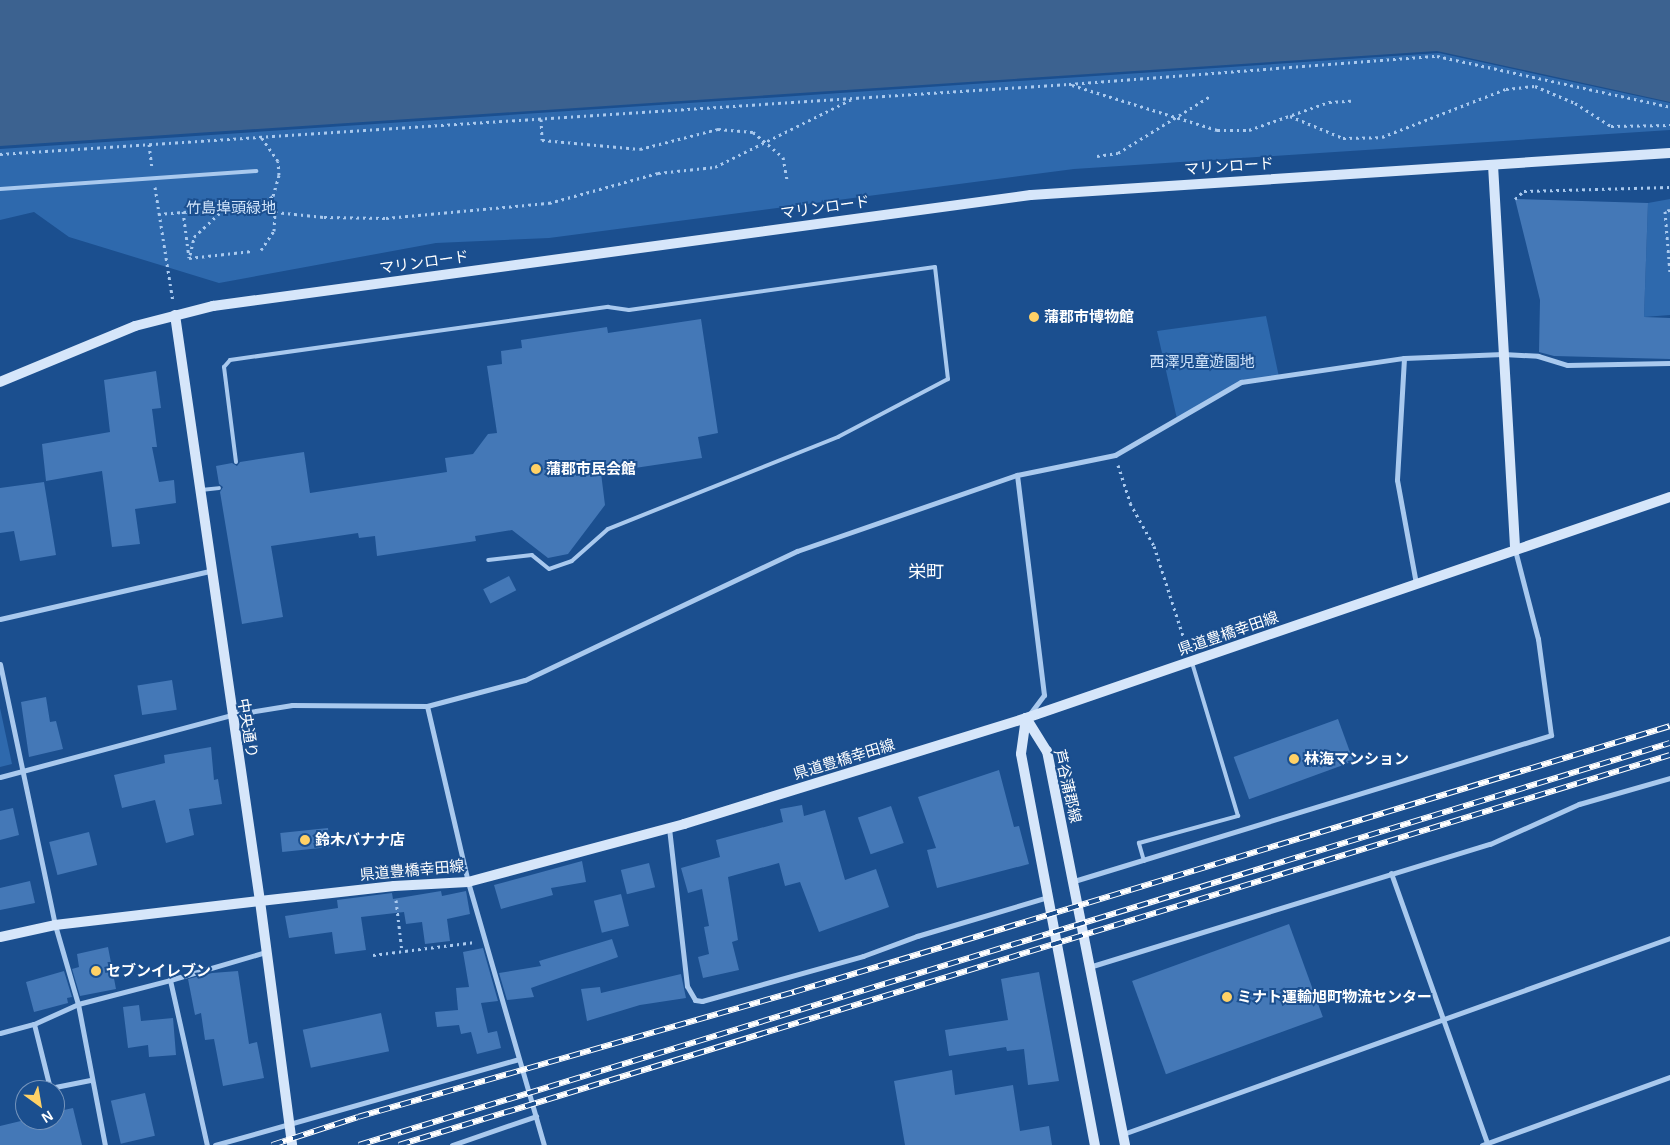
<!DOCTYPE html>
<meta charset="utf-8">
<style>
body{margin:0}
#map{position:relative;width:1670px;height:1145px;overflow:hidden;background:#1b4f8f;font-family:Arial,"Noto Sans JP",sans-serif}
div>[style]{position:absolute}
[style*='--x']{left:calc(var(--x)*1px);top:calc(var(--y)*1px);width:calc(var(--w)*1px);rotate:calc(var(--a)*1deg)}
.green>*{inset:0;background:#2e69ad}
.water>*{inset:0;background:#3c6290}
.building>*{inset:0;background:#4478b7;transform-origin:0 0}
.path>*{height:3px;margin-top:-1.5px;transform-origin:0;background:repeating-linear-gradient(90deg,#a9c9ee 0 2.5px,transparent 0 6.5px)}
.lane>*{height:4px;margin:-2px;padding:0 2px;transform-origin:2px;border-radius:2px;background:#a9c9ee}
.street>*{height:5px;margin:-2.5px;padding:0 2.5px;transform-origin:2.5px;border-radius:2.5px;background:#a9c9ee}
.secondary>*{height:10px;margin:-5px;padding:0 5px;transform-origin:5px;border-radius:5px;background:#d6e6fa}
.rail>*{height:5.5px;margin-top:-2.75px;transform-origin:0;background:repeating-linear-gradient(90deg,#1b4f8f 0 11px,#fff 0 22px);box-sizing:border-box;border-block:1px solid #fff}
.dots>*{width:14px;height:14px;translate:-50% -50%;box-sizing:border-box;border:2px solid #1b4f8f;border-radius:50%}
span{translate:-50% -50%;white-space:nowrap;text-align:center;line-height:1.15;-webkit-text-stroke:4px #1b4f8f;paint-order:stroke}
.street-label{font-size:15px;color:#fff}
.park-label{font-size:15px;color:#cfe3fa}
.poi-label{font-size:15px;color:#fff;font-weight:700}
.left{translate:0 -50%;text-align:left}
.quarter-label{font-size:18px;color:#fff}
.north{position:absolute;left:15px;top:1080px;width:50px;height:50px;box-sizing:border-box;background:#1b4f8f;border:1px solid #7695bc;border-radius:50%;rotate:148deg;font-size:14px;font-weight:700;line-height:20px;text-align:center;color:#fff}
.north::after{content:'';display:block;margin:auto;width:18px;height:22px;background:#ffd166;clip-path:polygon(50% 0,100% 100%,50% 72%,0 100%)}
</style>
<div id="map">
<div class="green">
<div style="clip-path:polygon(1439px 53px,1670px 103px,1670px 130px,1074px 169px,549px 238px,436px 243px,219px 283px,69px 237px,34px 212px,0 220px,0 149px)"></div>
<div style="clip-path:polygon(1670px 199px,1670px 315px,1644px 317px,1648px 203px)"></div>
<div style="clip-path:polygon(1266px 316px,1279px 377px,1241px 382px,1177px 419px,1157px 331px)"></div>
<div style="clip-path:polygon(0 708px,12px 764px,0 767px)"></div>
</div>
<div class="water">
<div style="clip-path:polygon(0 0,1670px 0,1670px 102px,1437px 51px,0 146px)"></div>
</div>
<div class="building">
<div style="clip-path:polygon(1515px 199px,1648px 203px,1644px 317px,1670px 318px,1670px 359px,1554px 356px,1539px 352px,1540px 300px)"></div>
<div style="clip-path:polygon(701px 319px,718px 433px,698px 437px,702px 458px,601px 473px,605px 505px,568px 554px,548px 558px,512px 530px,475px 536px,476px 541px,377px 556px,375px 536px,359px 538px,358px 533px,271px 546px,283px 617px,242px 624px,220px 492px,223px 487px,219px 484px,216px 466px,232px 463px,237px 466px,240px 462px,304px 452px,310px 493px,447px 472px,445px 458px,473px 454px,488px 434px,497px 433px,487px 366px,502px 364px,501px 351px,522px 348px,521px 340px,607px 327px,608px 333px)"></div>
<div style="clip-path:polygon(156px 371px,161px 408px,152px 409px,157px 447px,152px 447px,159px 482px,174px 480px,176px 503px,135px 509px,140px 544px,112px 547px,102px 471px,46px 481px,42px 444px,110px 432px,104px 380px)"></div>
<div style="clip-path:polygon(44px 482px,56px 555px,20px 561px,14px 531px,0 533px,0 488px)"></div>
<div style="left:509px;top:576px;width:16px;height:29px;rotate:63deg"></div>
<div style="left:172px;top:680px;width:30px;height:35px;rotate:81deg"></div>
<div style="clip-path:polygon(46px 697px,50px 722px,56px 721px,63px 749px,29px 757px,21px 702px)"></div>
<div style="left:1338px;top:719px;width:45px;height:111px;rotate:70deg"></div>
<div style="clip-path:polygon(211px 747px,214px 780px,218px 779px,222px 804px,189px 809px,194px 835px,166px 843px,155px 800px,122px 808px,114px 775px,165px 763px,164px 755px)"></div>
<div style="clip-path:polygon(999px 770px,1014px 827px,1019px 826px,1029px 864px,937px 888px,927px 850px,936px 848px,918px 797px)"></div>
<div style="clip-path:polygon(802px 805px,804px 816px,825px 810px,845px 880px,876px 869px,889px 907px,819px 932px,800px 882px,785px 886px,779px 863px,728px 877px,738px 940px,732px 942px,739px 970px,703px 978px,698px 957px,709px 954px,704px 927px,709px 926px,702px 889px,688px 893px,681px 868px,720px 857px,716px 840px,783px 822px,780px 809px)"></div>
<div style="left:891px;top:806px;width:39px;height:35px;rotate:71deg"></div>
<div style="clip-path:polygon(13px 808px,19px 835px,0 840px,0 811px)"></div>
<div style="left:328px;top:828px;width:19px;height:48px;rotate:84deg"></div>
<div style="left:89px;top:832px;width:34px;height:41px;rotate:76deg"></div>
<div style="clip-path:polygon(582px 861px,586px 882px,551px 888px,553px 895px,501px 909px,494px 885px)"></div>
<div style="left:649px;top:863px;width:25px;height:29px;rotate:76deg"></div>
<div style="clip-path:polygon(30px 881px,35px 903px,0 910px,0 888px)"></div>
<div style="clip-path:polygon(441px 891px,442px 896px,466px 891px,470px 914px,447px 919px,450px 941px,425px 944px,422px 922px,406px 924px,404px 912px,361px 917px,366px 950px,335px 954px,332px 932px,289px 938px,285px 916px,338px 908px,337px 900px,392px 893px,393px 899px)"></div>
<div style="left:621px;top:894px;width:33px;height:28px;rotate:76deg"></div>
<div style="left:1289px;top:924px;width:99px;height:167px;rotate:70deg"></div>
<div style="clip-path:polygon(612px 939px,618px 957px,531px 988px,534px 997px,507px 1000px,499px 973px,541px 966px,539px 961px)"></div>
<div style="clip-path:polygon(108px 947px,116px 989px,80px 996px,72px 969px,79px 967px,77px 954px)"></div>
<div style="clip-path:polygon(483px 948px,498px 1001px,481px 1003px,488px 1033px,497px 1031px,501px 1048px,477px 1054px,471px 1032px,461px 1034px,459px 1025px,437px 1027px,435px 1012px,458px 1010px,456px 988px,469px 987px,463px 952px)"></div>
<div style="clip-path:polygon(64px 971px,72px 997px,67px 998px,68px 1003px,34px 1012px,26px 982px)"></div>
<div style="clip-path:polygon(238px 971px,249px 1044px,257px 1042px,264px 1078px,223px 1086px,214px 1039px,205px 1040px,201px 1013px,195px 1015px,188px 979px,212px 973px)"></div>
<div style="clip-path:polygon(1039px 972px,1059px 1081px,1028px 1085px,1024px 1049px,1007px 1051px,1006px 1047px,949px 1056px,945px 1030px,1008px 1020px,1001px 979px)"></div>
<div style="clip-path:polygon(681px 974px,686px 998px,640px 1005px,587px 1021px,581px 989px,600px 987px,601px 993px)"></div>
<div style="clip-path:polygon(139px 1005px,141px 1021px,173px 1018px,176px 1055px,149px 1057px,148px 1045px,128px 1048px,123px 1007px)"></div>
<div style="left:381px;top:1013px;width:39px;height:80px;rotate:78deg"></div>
<div style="clip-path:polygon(952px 1070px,955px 1095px,1013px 1085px,1020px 1131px,1049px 1126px,1052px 1145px,905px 1145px,894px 1081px)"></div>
<div style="left:145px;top:1093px;width:44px;height:35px;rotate:77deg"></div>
<div style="clip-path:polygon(73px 1108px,82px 1145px,0 1145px,0 1126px,25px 1120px,55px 1120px,55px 1112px)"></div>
</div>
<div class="path">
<div style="--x:1072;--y:85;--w:152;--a:17.2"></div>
<div style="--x:1217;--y:130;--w:32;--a:0"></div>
<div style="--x:1249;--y:130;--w:85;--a:-19.3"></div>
<div style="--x:1329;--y:102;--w:22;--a:-3"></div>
<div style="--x:1290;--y:116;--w:57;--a:22.5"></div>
<div style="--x:1343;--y:138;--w:39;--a:-1"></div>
<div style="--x:1382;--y:137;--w:133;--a:-21.2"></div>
<div style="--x:1506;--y:89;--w:29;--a:-6"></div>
<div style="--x:1535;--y:86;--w:43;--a:23"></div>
<div style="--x:1575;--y:103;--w:43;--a:32.6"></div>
<div style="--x:1611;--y:126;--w:59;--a:-1"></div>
<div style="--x:541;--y:119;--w:21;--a:87"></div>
<div style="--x:542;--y:140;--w:98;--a:5.2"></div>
<div style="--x:640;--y:149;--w:81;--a:-14.4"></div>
<div style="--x:718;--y:129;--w:35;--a:5"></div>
<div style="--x:753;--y:132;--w:39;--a:40"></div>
<div style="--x:783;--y:157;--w:22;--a:80"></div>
<div style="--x:149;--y:144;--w:25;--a:83"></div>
<div style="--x:0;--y:154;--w:1071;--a:-3.75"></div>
<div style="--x:1069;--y:84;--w:369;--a:-4.4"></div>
<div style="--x:1437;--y:56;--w:239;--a:12.3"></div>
<div style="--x:1097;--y:156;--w:21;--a:-8"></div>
<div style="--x:1118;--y:153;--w:110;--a:-31.7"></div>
<div style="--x:155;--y:187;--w:116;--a:81.1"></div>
<div style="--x:1515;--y:199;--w:12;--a:-42"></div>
<div style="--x:1524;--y:191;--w:146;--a:-1.6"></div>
<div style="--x:260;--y:206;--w:16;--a:22"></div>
<div style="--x:275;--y:212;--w:49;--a:5.8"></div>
<div style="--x:324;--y:217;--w:62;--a:0.9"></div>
<div style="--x:386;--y:218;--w:164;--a:-5.3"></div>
<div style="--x:549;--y:203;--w:113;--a:-15.4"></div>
<div style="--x:658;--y:173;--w:57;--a:-6"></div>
<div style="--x:715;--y:167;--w:153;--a:-26.4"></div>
<div style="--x:1670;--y:210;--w:5;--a:169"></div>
<div style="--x:1665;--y:211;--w:62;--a:85.4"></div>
<div style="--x:183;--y:211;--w:47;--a:82.7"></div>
<div style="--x:189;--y:258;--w:63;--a:-6.3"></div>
<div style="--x:158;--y:214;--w:102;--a:-4.5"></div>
<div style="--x:260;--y:206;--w:16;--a:-38"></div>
<div style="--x:273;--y:196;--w:22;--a:-74"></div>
<div style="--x:279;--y:175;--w:14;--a:-94"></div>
<div style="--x:278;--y:161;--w:29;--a:-125"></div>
<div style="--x:261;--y:250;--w:23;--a:-56"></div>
<div style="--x:274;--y:231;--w:19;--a:-87"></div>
<div style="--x:190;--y:255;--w:18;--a:-77"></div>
<div style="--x:194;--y:237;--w:40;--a:-43"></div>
<div style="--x:1118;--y:465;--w:40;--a:72"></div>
<div style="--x:1130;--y:503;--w:49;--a:60.8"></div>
<div style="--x:1154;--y:546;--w:107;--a:72.1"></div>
<div style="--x:396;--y:900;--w:52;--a:83.4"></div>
<div style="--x:373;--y:955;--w:103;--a:-7.3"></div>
</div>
<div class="lane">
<div style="--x:0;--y:189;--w:257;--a:-4"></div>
<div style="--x:236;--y:462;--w:96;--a:-97.2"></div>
<div style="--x:224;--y:367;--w:9;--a:-49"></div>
<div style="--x:230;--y:360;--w:382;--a:-8"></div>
<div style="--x:608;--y:307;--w:21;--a:8"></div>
<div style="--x:629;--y:310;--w:309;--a:-8"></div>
<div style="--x:935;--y:267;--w:113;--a:83.4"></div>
<div style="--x:948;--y:379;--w:124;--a:152.2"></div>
<div style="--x:838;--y:437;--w:248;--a:158.2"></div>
<div style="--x:608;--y:529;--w:48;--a:138.4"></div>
<div style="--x:572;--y:561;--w:24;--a:161"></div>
<div style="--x:549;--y:569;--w:22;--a:-141"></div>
<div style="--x:532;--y:555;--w:44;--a:173.5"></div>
<div style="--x:201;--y:490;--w:18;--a:-6"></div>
<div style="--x:1144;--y:861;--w:19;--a:-106"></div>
<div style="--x:1139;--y:843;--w:103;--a:-15.3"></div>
<div style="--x:1238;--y:816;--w:160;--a:-106.7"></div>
</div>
<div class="street">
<div style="--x:1404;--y:358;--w:122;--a:93.3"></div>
<div style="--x:1397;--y:480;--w:106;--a:79.6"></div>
<div style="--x:1017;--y:475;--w:222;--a:83"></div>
<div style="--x:1044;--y:695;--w:25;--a:127"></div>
<div style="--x:0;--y:619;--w:215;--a:-12.9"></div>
<div style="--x:0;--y:664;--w:267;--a:78.1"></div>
<div style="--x:55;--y:925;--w:82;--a:73.8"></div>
<div style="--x:78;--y:1004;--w:144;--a:79.2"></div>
<div style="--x:427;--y:706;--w:181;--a:76.9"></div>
<div style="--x:468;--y:882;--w:274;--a:73.9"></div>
<div style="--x:0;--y:777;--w:239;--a:-15"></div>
<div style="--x:231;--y:715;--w:62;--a:-9.3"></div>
<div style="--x:292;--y:705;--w:135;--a:0.4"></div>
<div style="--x:427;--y:706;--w:101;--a:-14.9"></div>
<div style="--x:525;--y:680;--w:301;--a:-25.4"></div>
<div style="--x:797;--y:551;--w:233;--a:-19.1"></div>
<div style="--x:1017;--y:475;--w:100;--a:-11.5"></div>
<div style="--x:1115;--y:455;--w:146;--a:-30.1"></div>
<div style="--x:1241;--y:382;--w:165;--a:-8.4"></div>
<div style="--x:1404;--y:358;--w:99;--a:-2.3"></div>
<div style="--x:1503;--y:354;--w:35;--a:3"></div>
<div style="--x:1538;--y:356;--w:30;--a:17"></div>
<div style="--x:1567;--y:365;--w:103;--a:-1.1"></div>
<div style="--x:669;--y:828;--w:159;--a:83.5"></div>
<div style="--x:687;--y:986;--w:16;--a:60"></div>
<div style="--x:695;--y:1000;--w:7;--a:8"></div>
<div style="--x:702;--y:1001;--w:167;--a:-15.6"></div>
<div style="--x:863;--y:956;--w:58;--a:-20.3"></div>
<div style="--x:917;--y:936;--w:137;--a:-16.6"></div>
<div style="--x:1391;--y:873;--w:289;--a:70.4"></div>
<div style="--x:1074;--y:881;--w:499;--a:-17"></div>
<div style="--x:1551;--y:735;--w:97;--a:-97.7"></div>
<div style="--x:1538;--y:639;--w:92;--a:-104.5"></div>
<div style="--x:1089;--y:967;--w:419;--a:-17.1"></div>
<div style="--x:1490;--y:844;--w:98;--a:-24.2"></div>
<div style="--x:1579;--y:804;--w:95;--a:-15.9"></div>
<div style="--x:170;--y:980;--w:100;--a:-16.3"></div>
<div style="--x:34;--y:1024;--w:66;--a:76"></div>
<div style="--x:50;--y:1088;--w:41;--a:-11.3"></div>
<div style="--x:0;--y:1033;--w:35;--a:-15"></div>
<div style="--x:34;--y:1024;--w:48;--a:-24.4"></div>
<div style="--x:78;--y:1004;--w:95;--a:-14.6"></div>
<div style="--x:170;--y:980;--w:169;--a:77.4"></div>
<div style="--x:1123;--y:1134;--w:581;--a:-19.71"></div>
<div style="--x:215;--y:1145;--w:315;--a:-15.8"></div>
<div style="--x:452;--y:1145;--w:89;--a:-19"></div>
<div style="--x:1482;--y:1145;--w:200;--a:-19.9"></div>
</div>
<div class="secondary">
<div style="--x:1493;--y:165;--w:386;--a:86.7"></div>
<div style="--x:175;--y:315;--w:592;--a:81.75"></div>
<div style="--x:260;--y:901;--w:246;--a:82.5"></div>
<div style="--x:0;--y:382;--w:146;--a:-22.5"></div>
<div style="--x:135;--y:326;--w:81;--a:-14.4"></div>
<div style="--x:213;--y:306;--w:825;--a:-7.73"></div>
<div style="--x:1031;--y:195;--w:640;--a:-3.76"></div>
<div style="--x:1026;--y:718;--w:39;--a:58"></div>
<div style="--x:1047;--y:751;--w:402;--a:78.8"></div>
<div style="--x:1026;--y:718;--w:36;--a:98"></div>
<div style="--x:1021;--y:754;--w:398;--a:79.3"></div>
<div style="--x:0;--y:937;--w:56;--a:-12.3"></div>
<div style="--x:55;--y:925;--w:206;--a:-6.7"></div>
<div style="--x:260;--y:901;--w:135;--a:-6.4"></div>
<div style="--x:394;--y:886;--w:74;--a:-3.1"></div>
<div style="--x:468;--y:882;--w:224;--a:-15"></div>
<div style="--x:684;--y:824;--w:358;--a:-17.2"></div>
<div style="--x:1026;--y:718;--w:681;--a:-18.94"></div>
</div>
<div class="rail">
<div style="--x:272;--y:1145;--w:90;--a:-18"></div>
<div style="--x:358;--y:1117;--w:454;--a:-16"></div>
<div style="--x:794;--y:992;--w:915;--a:-16.89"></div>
<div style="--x:359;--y:1145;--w:1371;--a:-17.05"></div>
<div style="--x:399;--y:1145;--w:1329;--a:-17.06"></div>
</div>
<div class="dots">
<div style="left:1034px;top:317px;background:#ffd166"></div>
<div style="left:536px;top:469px;background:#ffd166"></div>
<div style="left:1294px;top:759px;background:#ffd166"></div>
<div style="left:305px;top:840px;background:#ffd166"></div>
<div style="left:96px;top:971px;background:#ffd166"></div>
<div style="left:1227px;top:997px;background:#ffd166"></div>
</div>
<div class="street-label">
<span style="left:1229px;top:166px;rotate:-4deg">マリンロード</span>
<span style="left:825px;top:207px;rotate:-8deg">マリンロード</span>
<span style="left:424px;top:262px;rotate:-8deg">マリンロード</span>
<span style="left:1228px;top:633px;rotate:-19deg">県道豊橋幸田線</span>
<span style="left:248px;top:728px;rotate:81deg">中央通り</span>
<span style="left:844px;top:759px;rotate:-17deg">県道豊橋幸田線</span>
<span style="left:1068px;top:786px;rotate:77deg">芦谷蒲郡線</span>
<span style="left:412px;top:870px;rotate:-5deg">県道豊橋幸田線</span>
</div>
<div class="park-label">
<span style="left:231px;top:208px">竹島埠頭緑地</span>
<span style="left:1202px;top:362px">西澤児童遊園地</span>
</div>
<div class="poi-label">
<span class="left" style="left:1044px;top:317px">蒲郡市博物館</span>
<span class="left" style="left:546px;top:469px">蒲郡市民会館</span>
<span class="left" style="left:1304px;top:759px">林海マンション</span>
<span class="left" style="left:315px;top:840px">鈴木バナナ店</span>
<span class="left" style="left:106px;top:971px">セブンイレブン</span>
<span class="left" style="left:1237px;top:997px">ミナト運輸旭町物流センター</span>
</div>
<div class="quarter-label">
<span style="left:926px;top:572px">栄町</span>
</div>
<div class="north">N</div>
</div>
